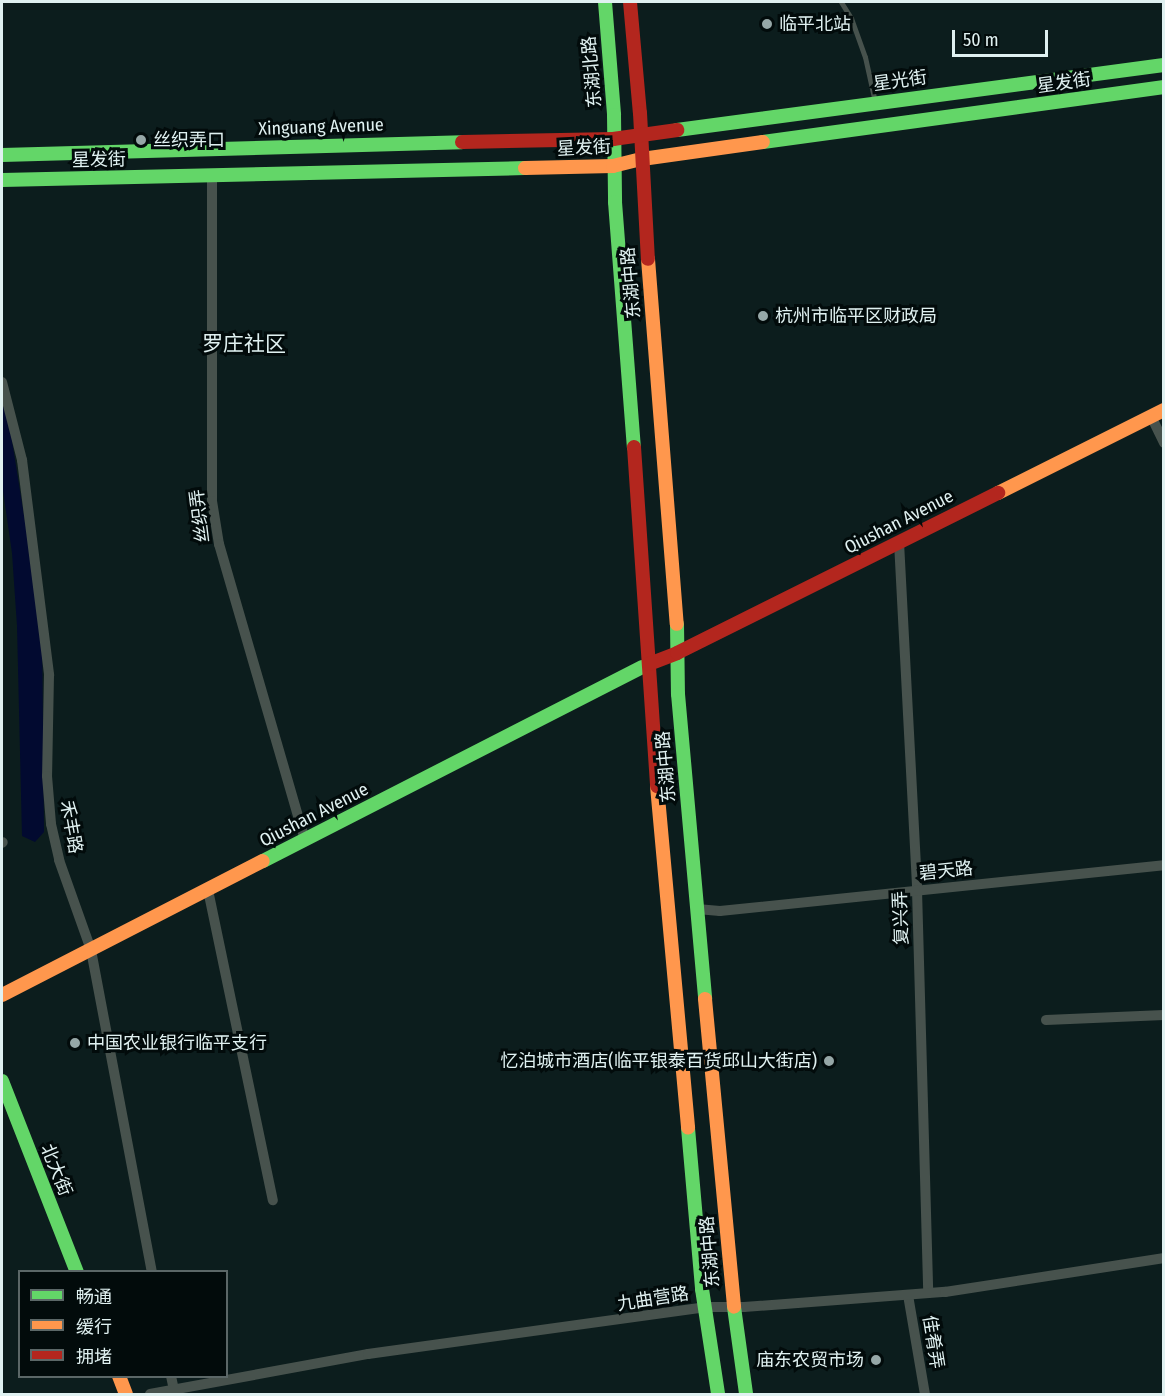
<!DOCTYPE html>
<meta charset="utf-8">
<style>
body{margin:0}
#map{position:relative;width:1165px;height:1396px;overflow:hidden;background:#0c1d1d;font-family:"Fira Sans Condensed","Noto Sans SC",sans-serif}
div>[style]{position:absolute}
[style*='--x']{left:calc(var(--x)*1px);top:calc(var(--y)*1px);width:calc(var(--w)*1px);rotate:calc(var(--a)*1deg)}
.water>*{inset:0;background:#020a30}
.lane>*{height:5px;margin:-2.5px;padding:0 2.5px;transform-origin:2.5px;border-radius:2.5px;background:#47524d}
.street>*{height:10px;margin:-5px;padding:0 5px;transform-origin:5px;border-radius:5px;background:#47524d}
.fast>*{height:14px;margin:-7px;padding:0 7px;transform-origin:7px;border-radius:7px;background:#63d668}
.slow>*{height:14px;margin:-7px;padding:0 7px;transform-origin:7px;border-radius:7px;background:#ff974d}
.jam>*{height:14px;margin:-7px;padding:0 7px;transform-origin:7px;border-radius:7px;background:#b3261e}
.dots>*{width:16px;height:16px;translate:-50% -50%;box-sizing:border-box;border:3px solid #020b0b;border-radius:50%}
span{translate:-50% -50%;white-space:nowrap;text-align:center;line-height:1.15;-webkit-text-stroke:6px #020b0b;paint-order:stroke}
.poi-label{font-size:18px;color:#e0f1f1}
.left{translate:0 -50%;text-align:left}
.right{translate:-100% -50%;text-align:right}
.street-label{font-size:18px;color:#e0f1f1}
.quarter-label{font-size:21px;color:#e0f1f1}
.frame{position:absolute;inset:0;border:3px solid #e0f1f1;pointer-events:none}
.legend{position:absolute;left:18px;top:1270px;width:210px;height:108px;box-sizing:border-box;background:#020b0b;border:2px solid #5b6767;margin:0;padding:8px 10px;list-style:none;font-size:18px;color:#e0f1f1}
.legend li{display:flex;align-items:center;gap:12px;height:30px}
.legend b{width:30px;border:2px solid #5b6767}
.scale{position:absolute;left:952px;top:30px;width:96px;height:27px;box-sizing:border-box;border:3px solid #e0f1f1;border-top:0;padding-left:8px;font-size:18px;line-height:21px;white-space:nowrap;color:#e0f1f1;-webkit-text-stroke:4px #020b0b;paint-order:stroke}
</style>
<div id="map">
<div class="water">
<div style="clip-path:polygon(2px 394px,6px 404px,42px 627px,44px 832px,35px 842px,22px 836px,17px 626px,12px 553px,2px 484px)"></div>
</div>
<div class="lane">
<div style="--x:841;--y:2;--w:19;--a:58"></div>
<div style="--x:851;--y:18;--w:41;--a:70.3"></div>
<div style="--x:865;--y:57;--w:46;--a:77.5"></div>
</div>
<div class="street">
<div style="--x:212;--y:176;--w:325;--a:90"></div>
<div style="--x:212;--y:501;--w:44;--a:80.8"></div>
<div style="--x:219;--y:544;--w:308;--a:73.8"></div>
<div style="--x:2;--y:382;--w:81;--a:75.6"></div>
<div style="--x:22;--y:460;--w:217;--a:82.8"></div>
<div style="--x:49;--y:675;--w:101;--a:91.1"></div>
<div style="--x:47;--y:776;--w:48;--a:85.2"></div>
<div style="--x:51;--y:824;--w:37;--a:77"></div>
<div style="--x:59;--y:860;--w:96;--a:70.4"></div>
<div style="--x:91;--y:950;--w:328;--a:79.3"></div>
<div style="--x:1151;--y:416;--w:30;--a:64"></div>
<div style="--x:899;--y:542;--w:348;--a:87"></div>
<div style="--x:917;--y:890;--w:403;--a:88.4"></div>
<div style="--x:2;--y:843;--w:1;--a:-45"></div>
<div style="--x:208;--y:890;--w:317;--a:78.2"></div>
<div style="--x:697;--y:909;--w:23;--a:5"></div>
<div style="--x:720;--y:911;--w:446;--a:-5.9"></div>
<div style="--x:1046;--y:1020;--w:118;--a:-2.4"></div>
<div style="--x:908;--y:1295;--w:100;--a:80.3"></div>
<div style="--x:171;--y:1376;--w:14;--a:78"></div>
<div style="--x:150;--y:1394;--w:222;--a:-10.4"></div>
<div style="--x:368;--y:1354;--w:340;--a:-7.9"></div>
<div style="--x:705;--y:1307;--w:39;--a:0"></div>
<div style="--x:744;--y:1307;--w:202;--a:-4.3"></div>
<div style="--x:945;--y:1292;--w:222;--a:-8.8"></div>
</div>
<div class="fast">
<div style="--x:605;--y:2;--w:113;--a:85.4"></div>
<div style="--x:614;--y:115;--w:87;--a:89.3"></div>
<div style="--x:615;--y:202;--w:246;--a:85.6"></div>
<div style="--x:677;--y:130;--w:491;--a:-7.6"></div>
<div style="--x:763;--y:142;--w:405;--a:-7.8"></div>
<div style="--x:2;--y:155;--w:460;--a:-1.6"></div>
<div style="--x:2;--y:180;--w:523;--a:-1.31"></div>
<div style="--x:677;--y:624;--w:70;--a:89.2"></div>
<div style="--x:678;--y:694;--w:306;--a:84.9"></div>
<div style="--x:263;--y:861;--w:426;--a:-27.1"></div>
<div style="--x:2;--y:1081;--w:205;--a:68.6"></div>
<div style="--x:688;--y:1128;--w:162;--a:85"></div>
<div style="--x:702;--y:1289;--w:106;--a:81.3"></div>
<div style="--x:734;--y:1307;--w:88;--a:82.1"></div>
</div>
<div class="slow">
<div style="--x:525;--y:168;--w:88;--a:-1.3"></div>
<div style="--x:613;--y:166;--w:30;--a:-14"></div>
<div style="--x:642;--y:159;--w:122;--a:-8"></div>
<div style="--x:648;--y:259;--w:366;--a:85.5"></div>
<div style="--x:998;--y:493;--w:186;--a:-26.6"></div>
<div style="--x:657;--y:786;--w:343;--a:84.8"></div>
<div style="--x:2;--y:995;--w:293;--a:-27.2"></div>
<div style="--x:705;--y:999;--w:309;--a:84.6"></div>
<div style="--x:119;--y:1376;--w:19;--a:69"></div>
</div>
<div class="jam">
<div style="--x:630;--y:2;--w:111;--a:84.9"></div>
<div style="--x:640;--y:113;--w:146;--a:86.9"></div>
<div style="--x:462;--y:142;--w:151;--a:-1.1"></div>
<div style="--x:613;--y:139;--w:65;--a:-8"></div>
<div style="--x:634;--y:447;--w:340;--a:86.1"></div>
<div style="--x:649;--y:664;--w:30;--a:-21"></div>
<div style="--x:677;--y:653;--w:359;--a:-26.5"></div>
</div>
<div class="dots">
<div style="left:767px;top:24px;background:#96a7a7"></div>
<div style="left:141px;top:140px;background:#96a7a7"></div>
<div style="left:763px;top:316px;background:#96a7a7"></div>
<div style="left:75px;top:1043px;background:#96a7a7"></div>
<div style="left:829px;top:1061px;background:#96a7a7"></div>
<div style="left:876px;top:1360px;background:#96a7a7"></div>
</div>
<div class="poi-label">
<span class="left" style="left:779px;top:24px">临平北站</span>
<span class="left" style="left:153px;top:140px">丝织弄口</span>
<span class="left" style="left:775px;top:316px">杭州市临平区财政局</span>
<span class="left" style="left:87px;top:1043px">中国农业银行临平支行</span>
<span class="right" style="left:817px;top:1061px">忆泊城市酒店(临平银泰百货邱山大街店)</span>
<span class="right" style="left:864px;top:1360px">庙东农贸市场</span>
</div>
<div class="street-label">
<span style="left:592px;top:72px;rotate:-95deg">东湖北路</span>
<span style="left:900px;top:81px;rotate:-8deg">星光街</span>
<span style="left:1064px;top:83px;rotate:-8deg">星发街</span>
<span style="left:321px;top:127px;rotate:-2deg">Xinguang Avenue</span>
<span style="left:584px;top:148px;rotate:-3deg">星发街</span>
<span style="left:99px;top:160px;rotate:-1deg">星发街</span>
<span style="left:631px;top:283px;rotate:-95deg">东湖中路</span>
<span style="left:200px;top:516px;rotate:-97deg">丝织弄</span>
<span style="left:899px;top:522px;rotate:-27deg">Qiushan Avenue</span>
<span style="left:666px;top:767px;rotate:-95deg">东湖中路</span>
<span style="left:314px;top:815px;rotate:-27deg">Qiushan Avenue</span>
<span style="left:71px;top:827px;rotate:80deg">禾丰路</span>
<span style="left:946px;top:871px;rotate:-6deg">碧天路</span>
<span style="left:901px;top:918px;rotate:-92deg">复兴弄</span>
<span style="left:56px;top:1170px;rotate:68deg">北大街</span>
<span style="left:710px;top:1252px;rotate:-95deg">东湖中路</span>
<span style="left:653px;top:1299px;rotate:-9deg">九曲营路</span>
<span style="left:933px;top:1342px;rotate:81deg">佳肴弄</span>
</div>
<div class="quarter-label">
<span style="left:244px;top:344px">罗庄社区</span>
</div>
<div class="frame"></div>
<ul class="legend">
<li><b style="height:8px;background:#63d668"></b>畅通</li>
<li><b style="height:8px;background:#ff974d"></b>缓行</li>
<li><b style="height:8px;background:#b3261e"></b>拥堵</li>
</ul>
<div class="scale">50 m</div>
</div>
